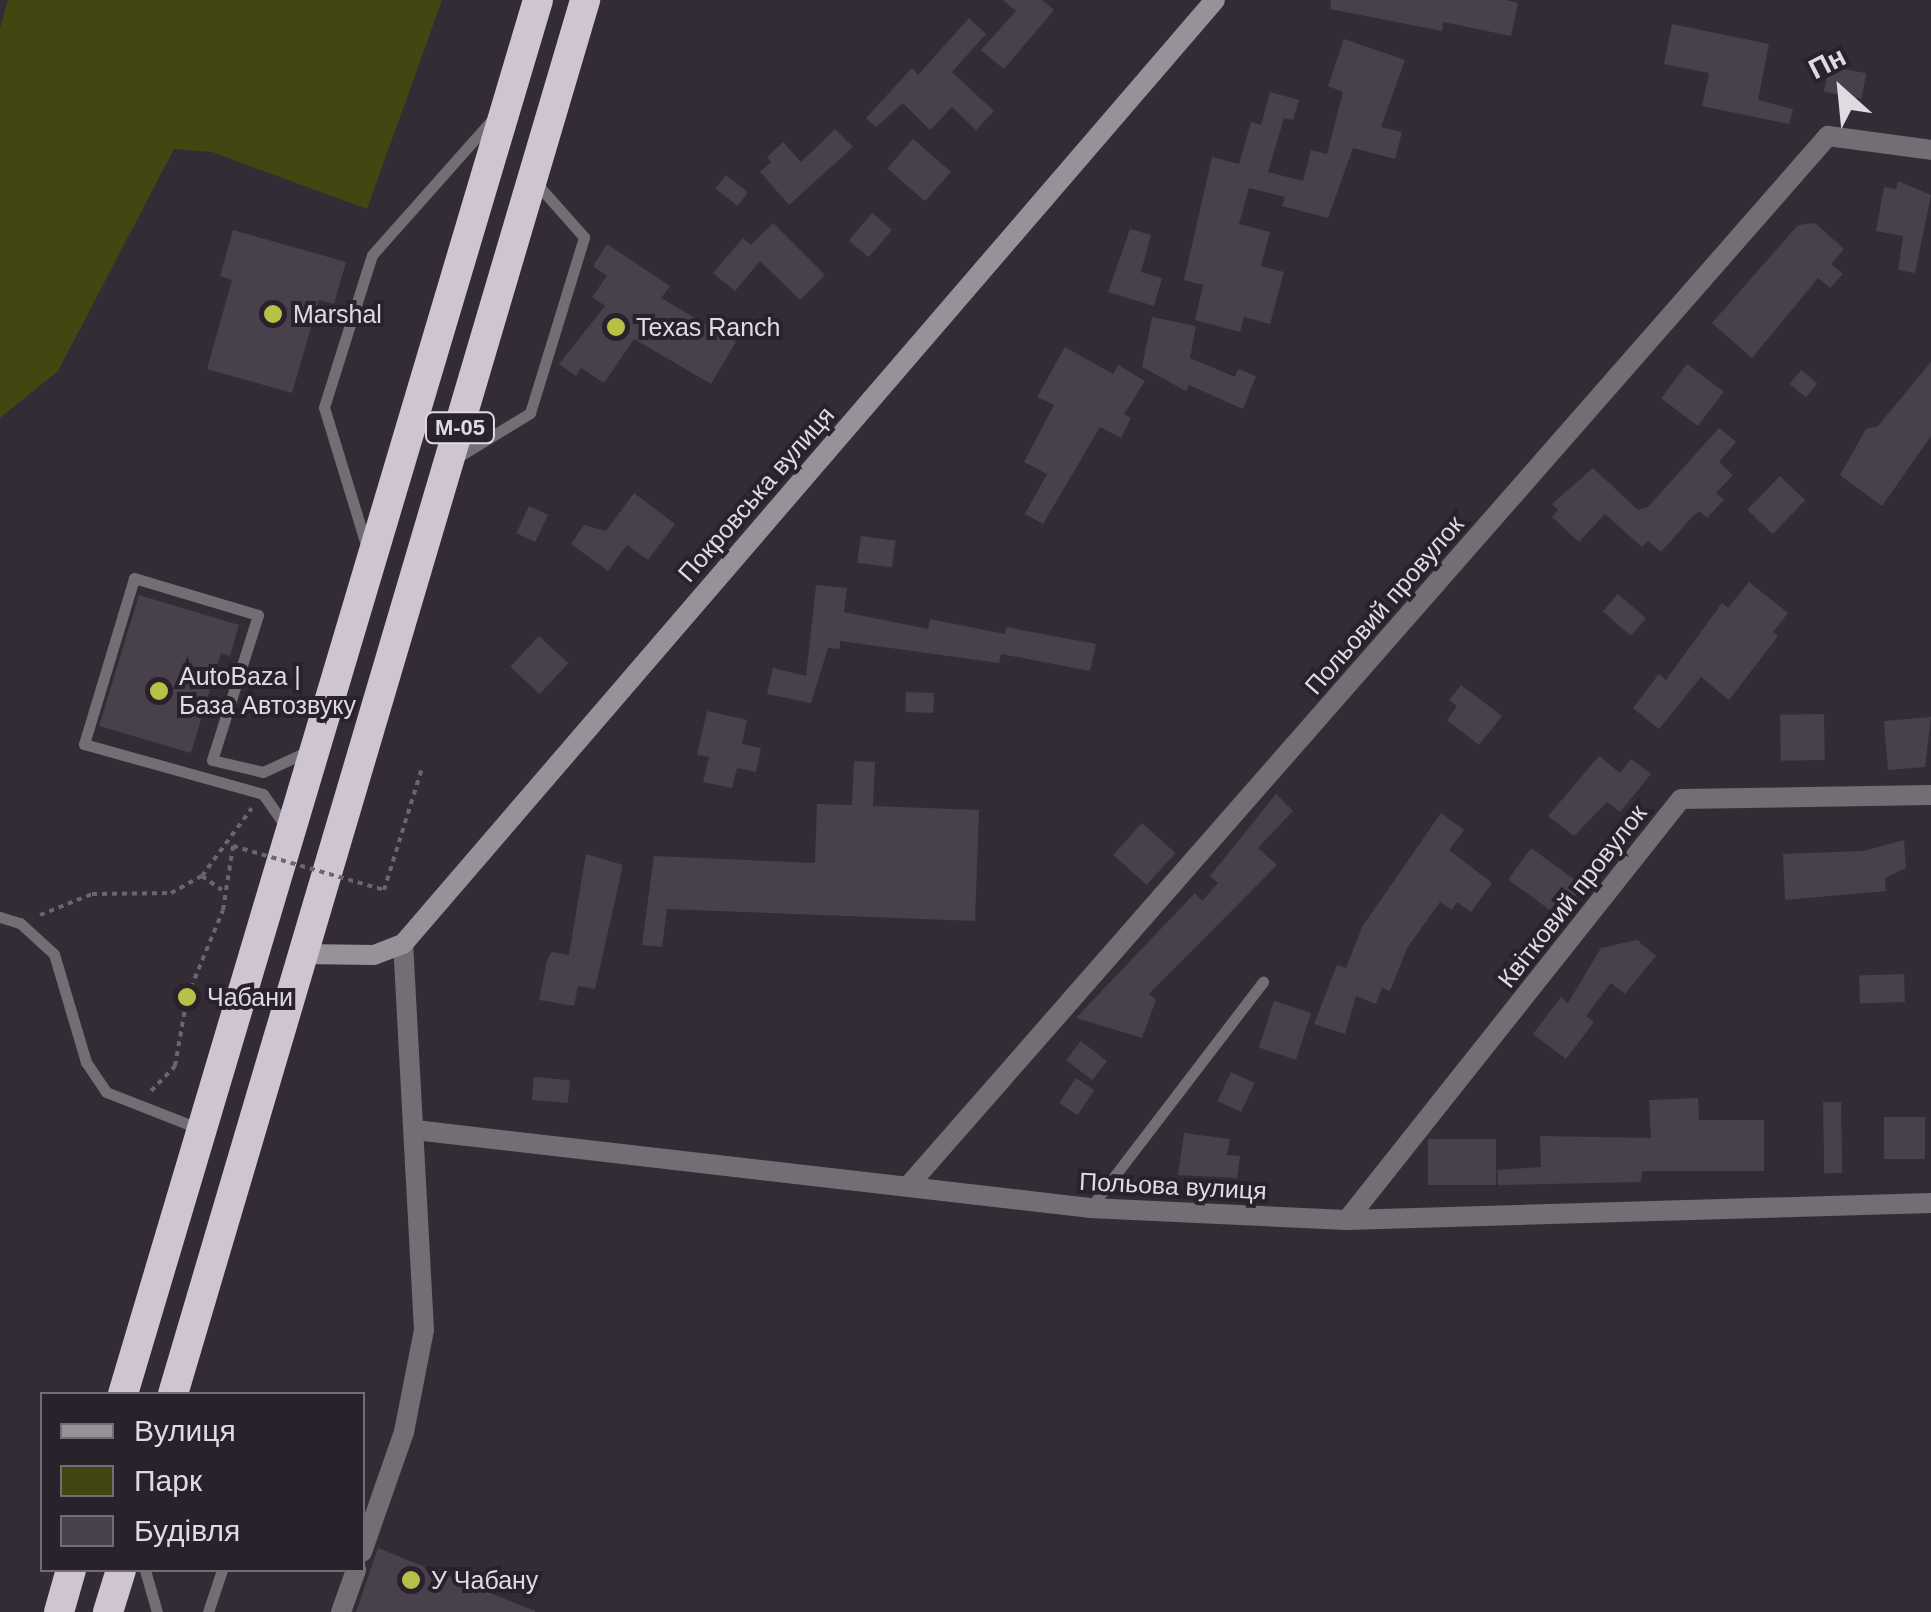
<!DOCTYPE html>
<meta charset="utf-8">
<style>
body{margin:0}
#map{position:relative;width:1931px;height:1612px;overflow:hidden;background:#332c37;font-family:Helvetica,sans-serif}
div>[style]{position:absolute}
[style*='--x']{left:calc(var(--x)*1px);top:calc(var(--y)*1px);width:calc(var(--w)*1px);rotate:calc(var(--a)*1deg)}
.green>*{inset:0;background:#434611}
.building>*{inset:0;background:#48404b;transform-origin:0 0}
.path>*{height:4px;margin-top:-2px;transform-origin:0;background:repeating-linear-gradient(90deg,#6b656f 0 5px,transparent 0 10px)}
.lane>*{height:11px;margin:-5.5px;padding:0 5.5px;transform-origin:5.5px;border-radius:5.5px;background:#726e73}
.street>*{height:20px;margin:-10px;padding:0 10px;transform-origin:10px;border-radius:10px;background:#726e73}
.secondary>*{height:20px;margin:-10px;padding:0 10px;transform-origin:10px;border-radius:10px;background:#97919a}
.highway>*{height:30px;margin:-15px;padding:0 15px;transform-origin:15px;border-radius:15px;background:#cec4d2}
.path-bridge>*{height:4px;margin-top:-2px;transform-origin:0;background:repeating-linear-gradient(90deg,#6b656f 0 5px,transparent 0 10px)}
.dots>*{width:28px;height:28px;translate:-50% -50%;box-sizing:border-box;border:5px solid #29222c;border-radius:50%}
span{translate:-50% -50%;white-space:nowrap;text-align:center;line-height:1.15;-webkit-text-stroke:8px #29222c;paint-order:stroke}
.shield-label span{padding:2px 8px;background:#29222c;border:2px solid;border-radius:8px;-webkit-text-stroke-width:0}
.shield-label{font-size:22px;color:#dfdbe2;font-weight:700}
.poi-label{font-size:25px;color:#dfdbe2}
.left{translate:0 -50%;text-align:left}
.street-label{font-size:25px;color:#dfdbe2}
.legend{position:absolute;left:40px;top:1392px;width:325px;height:180px;box-sizing:border-box;background:#29222c;border:2px solid #726c75;margin:0;padding:12px 18px;list-style:none;font-size:30px;color:#dfdbe2}
.legend li{display:flex;align-items:center;gap:20px;height:50px}
.legend b{width:50px;border:2px solid #726c75}
.north{position:absolute;left:1791px;top:40px;width:100px;height:100px;-webkit-text-stroke:8px #29222c;paint-order:stroke;rotate:333deg;font-size:28px;font-weight:700;line-height:40px;text-align:center;color:#dfdbe2}
.north::after{content:'';display:block;margin:auto;width:35px;height:45px;background:#dfdbe2;clip-path:polygon(50% 0,100% 100%,50% 72%,0 100%)}
</style>
<div id="map">
<div class="green">
<div style="clip-path:polygon(8px 0,442px 0,367px 209px,212px 152px,174px 149px,58px 371px,0 418px,0 28px)"></div>
</div>
<div class="building">
<div style="clip-path:polygon(1003px 0,1042px 0,1054px 10px,1004px 69px,981px 50px,1016px 11px)"></div>
<div style="clip-path:polygon(1331px 0,1506px 0,1518px 3px,1511px 36px,1443px 22px,1442px 31px,1330px 9px)"></div>
<div style="clip-path:polygon(969px 18px,986px 34px,952px 72px,994px 111px,976px 130px,952px 107px,930px 130px,903px 103px,876px 127px,866px 118px,912px 68px,918px 75px)"></div>
<div style="clip-path:polygon(1672px 24px,1769px 44px,1758px 100px,1793px 109px,1789px 124px,1702px 106px,1709px 73px,1664px 64px)"></div>
<div style="clip-path:polygon(1344px 39px,1405px 60px,1381px 127px,1402px 132px,1395px 159px,1353px 148px,1328px 218px,1282px 206px,1285px 197px,1249px 188px,1239px 224px,1270px 232px,1261px 266px,1284px 272px,1270px 324px,1244px 317px,1240px 332px,1195px 320px,1203px 285px,1184px 280px,1212px 157px,1239px 164px,1251px 122px,1261px 125px,1270px 92px,1299px 100px,1293px 120px,1284px 118px,1268px 172px,1303px 181px,1311px 150px,1327px 154px,1343px 92px,1328px 86px)"></div>
<div style="left:1829px;top:66px;width:38px;height:26px;rotate:11deg"></div>
<div style="clip-path:polygon(835px 129px,853px 147px,789px 205px,760px 172px,771px 162px,767px 157px,783px 142px,801px 162px)"></div>
<div style="left:913px;top:139px;width:50px;height:39px;rotate:41deg"></div>
<div style="left:726px;top:175px;width:28px;height:17px;rotate:38deg"></div>
<div style="clip-path:polygon(1898px 181px,1931px 195px,1915px 273px,1898px 270px,1903px 236px,1876px 231px,1884px 187px,1896px 189px)"></div>
<div style="left:872px;top:213px;width:26px;height:36px;rotate:40deg"></div>
<div style="clip-path:polygon(773px 223px,825px 275px,800px 300px,760px 261px,735px 291px,713px 273px,743px 238px,751px 245px)"></div>
<div style="clip-path:polygon(1815px 223px,1844px 249px,1831px 264px,1843px 274px,1830px 288px,1818px 278px,1752px 358px,1712px 323px,1798px 225px)"></div>
<div style="clip-path:polygon(1130px 229px,1151px 235px,1141px 272px,1162px 278px,1154px 306px,1108px 292px)"></div>
<div style="clip-path:polygon(233px 230px,346px 262px,334px 304px,319px 300px,292px 393px,207px 369px,232px 280px,220px 276px)"></div>
<div style="clip-path:polygon(607px 244px,670px 286px,661px 298px,736px 342px,711px 384px,634px 339px,604px 383px,581px 368px,576px 376px,559px 364px,605px 306px,592px 297px,607px 276px,593px 266px)"></div>
<div style="clip-path:polygon(1152px 317px,1196px 326px,1190px 358px,1235px 377px,1238px 369px,1256px 376px,1243px 409px,1189px 385px,1186px 391px,1142px 367px)"></div>
<div style="clip-path:polygon(1065px 347px,1113px 374px,1118px 365px,1145px 381px,1124px 414px,1131px 418px,1121px 438px,1100px 427px,1043px 524px,1025px 514px,1047px 474px,1024px 462px,1054px 405px,1037px 397px)"></div>
<div style="clip-path:polygon(1931px 362px,1931px 436px,1882px 506px,1840px 475px,1866px 429px,1878px 426px)"></div>
<div style="left:1687px;top:364px;width:46px;height:43px;rotate:37deg"></div>
<div style="left:1801px;top:370px;width:21px;height:18px;rotate:39deg"></div>
<div style="clip-path:polygon(1719px 428px,1736px 442px,1719px 462px,1733px 475px,1716px 493px,1724px 500px,1707px 518px,1700px 511px,1692px 517px,1661px 552px,1648px 541px,1642px 547px,1605px 514px,1579px 542px,1552px 517px,1558px 510px,1552px 504px,1593px 468px,1638px 510px,1648px 507px)"></div>
<div style="left:1780px;top:476px;width:35px;height:47px;rotate:44deg"></div>
<div style="clip-path:polygon(634px 493px,675px 524px,648px 560px,627px 545px,608px 571px,571px 544px,584px 525px,606px 531px)"></div>
<div style="left:529px;top:506px;width:21px;height:30px;rotate:25deg"></div>
<div style="left:861px;top:536px;width:35px;height:27px;rotate:8deg"></div>
<div style="clip-path:polygon(1749px 582px,1788px 613px,1773px 632px,1778px 636px,1729px 700px,1701px 677px,1659px 729px,1633px 708px,1659px 674px,1666px 680px,1722px 603px,1728px 608px)"></div>
<div style="clip-path:polygon(816px 585px,847px 588px,844px 612px,928px 629px,930px 619px,1005px 634px,1006px 627px,1096px 644px,1090px 671px,1001px 654px,999px 663px,840px 641px,840px 649px,828px 648px,811px 703px,767px 694px,773px 668px,806px 676px)"></div>
<div style="left:1618px;top:594px;width:37px;height:23px;rotate:41deg"></div>
<div style="clip-path:polygon(139px 595px,239px 625px,230px 656px,221px 653px,191px 753px,99px 726px)"></div>
<div style="left:539px;top:636px;width:40px;height:42px;rotate:43deg"></div>
<div style="clip-path:polygon(1461px 685px,1502px 716px,1479px 745px,1447px 720px,1457px 706px,1449px 700px)"></div>
<div style="left:906px;top:692px;width:28px;height:20px;rotate:2deg"></div>
<div style="clip-path:polygon(707px 711px,747px 720px,742px 744px,761px 748px,756px 772px,737px 768px,732px 788px,703px 782px,709px 757px,697px 755px)"></div>
<div style="left:1824px;top:714px;width:46px;height:44px;rotate:89deg"></div>
<div style="clip-path:polygon(1931px 717px,1925px 767px,1888px 770px,1884px 721px)"></div>
<div style="clip-path:polygon(1599px 756px,1620px 773px,1631px 759px,1651px 774px,1620px 812px,1607px 802px,1574px 836px,1548px 816px)"></div>
<div style="clip-path:polygon(854px 761px,875px 762px,873px 806px,979px 810px,975px 921px,667px 909px,662px 947px,642px 945px,654px 856px,815px 863px,817px 804px,852px 805px)"></div>
<div style="clip-path:polygon(1276px 794px,1293px 811px,1258px 848px,1277px 865px,1149px 994px,1156px 1000px,1142px 1038px,1076px 1018px,1195px 893px,1202px 901px,1218px 883px,1210px 876px)"></div>
<div style="clip-path:polygon(1441px 813px,1464px 830px,1449px 850px,1492px 883px,1471px 912px,1457px 902px,1452px 910px,1440px 902px,1407px 948px,1390px 991px,1382px 988px,1376px 1004px,1356px 996px,1345px 1034px,1314px 1024px,1337px 965px,1346px 968px,1362px 927px)"></div>
<div style="left:1142px;top:823px;width:45px;height:43px;rotate:42deg"></div>
<div style="clip-path:polygon(1904px 840px,1906px 868px,1885px 878px,1886px 891px,1785px 900px,1783px 854px,1863px 851px)"></div>
<div style="left:1531px;top:848px;width:64px;height:39px;rotate:36deg"></div>
<div style="clip-path:polygon(586px 854px,623px 865px,595px 989px,578px 986px,574px 1006px,539px 1000px,547px 960px,552px 952px,569px 955px)"></div>
<div style="clip-path:polygon(1637px 940px,1656px 956px,1625px 994px,1611px 983px,1586px 1016px,1594px 1022px,1566px 1059px,1533px 1034px,1561px 997px,1568px 1003px,1601px 948px)"></div>
<div style="left:1904px;top:974px;width:28px;height:45px;rotate:88deg"></div>
<div style="left:1274px;top:1001px;width:39px;height:49px;rotate:18deg"></div>
<div style="left:1081px;top:1041px;width:33px;height:24px;rotate:38deg"></div>
<div style="left:1231px;top:1072px;width:26px;height:32px;rotate:25deg"></div>
<div style="left:534px;top:1077px;width:36px;height:23px;rotate:5deg"></div>
<div style="left:1076px;top:1078px;width:22px;height:30px;rotate:34deg"></div>
<div style="clip-path:polygon(1698px 1098px,1699px 1120px,1764px 1120px,1764px 1171px,1642px 1171px,1641px 1182px,1498px 1185px,1497px 1170px,1541px 1167px,1540px 1136px,1651px 1138px,1649px 1100px)"></div>
<div style="left:1841px;top:1102px;width:71px;height:18px;rotate:89deg"></div>
<div style="left:1925px;top:1117px;width:42px;height:41px;rotate:90deg"></div>
<div style="clip-path:polygon(1184px 1133px,1230px 1139px,1227px 1155px,1240px 1156px,1237px 1178px,1178px 1175px)"></div>
<div style="left:1428px;top:1139px;width:68px;height:46px"></div>
<div style="clip-path:polygon(378px 1548px,535px 1611px,535px 1612px,356px 1612px)"></div>
</div>
<div class="path">
<div style="--x:202;--y:876;--w:84;--a:-53.7"></div>
<div style="--x:384;--y:890;--w:128;--a:-72.7"></div>
<div style="--x:40;--y:915;--w:56;--a:-22"></div>
<div style="--x:92;--y:894;--w:79;--a:-0.7"></div>
<div style="--x:171;--y:893;--w:35;--a:-29"></div>
<div style="--x:202;--y:876;--w:24;--a:35"></div>
<div style="--x:151;--y:1091;--w:35;--a:-46"></div>
<div style="--x:175;--y:1066;--w:70;--a:-80.1"></div>
<div style="--x:187;--y:997;--w:94;--a:-67.5"></div>
<div style="--x:223;--y:910;--w:65;--a:-81.1"></div>
</div>
<div class="lane">
<div style="--x:458;--y:457;--w:84;--a:-31.4"></div>
<div style="--x:530;--y:413;--w:184;--a:-72.9"></div>
<div style="--x:584;--y:237;--w:72;--a:-131.6"></div>
<div style="--x:367;--y:548;--w:147;--a:-107"></div>
<div style="--x:324;--y:407;--w:159;--a:-72.5"></div>
<div style="--x:372;--y:255;--w:179;--a:-48.4"></div>
<div style="--x:286;--y:827;--w:40;--a:-124.9"></div>
<div style="--x:263;--y:794;--w:186;--a:-164.4"></div>
<div style="--x:84;--y:744;--w:173;--a:-73.2"></div>
<div style="--x:134;--y:578;--w:129;--a:16.6"></div>
<div style="--x:258;--y:615;--w:152;--a:107.6"></div>
<div style="--x:212;--y:760;--w:52;--a:13.2"></div>
<div style="--x:263;--y:772;--w:47;--a:-24.9"></div>
<div style="--x:0;--y:917;--w:21;--a:17"></div>
<div style="--x:20;--y:923;--w:46;--a:42.4"></div>
<div style="--x:54;--y:954;--w:113;--a:73.5"></div>
<div style="--x:86;--y:1062;--w:36;--a:56"></div>
<div style="--x:106;--y:1092;--w:99;--a:21.4"></div>
<div style="--x:1090;--y:1208;--w:285;--a:-52.6"></div>
<div style="--x:145;--y:1570;--w:44;--a:74.1"></div>
<div style="--x:208;--y:1612;--w:44;--a:-71.6"></div>
</div>
<div class="street">
<div style="--x:415;--y:1130;--w:679;--a:6.59"></div>
<div style="--x:1090;--y:1208;--w:257;--a:2.7"></div>
<div style="--x:1347;--y:1220;--w:584;--a:-1.67"></div>
<div style="--x:909;--y:1185;--w:1395;--a:-48.78"></div>
<div style="--x:1828;--y:136;--w:104;--a:7.7"></div>
<div style="--x:1347;--y:1220;--w:537;--a:-51.57"></div>
<div style="--x:1681;--y:799;--w:250;--a:-0.9"></div>
<div style="--x:362;--y:1552;--w:127;--a:-70.7"></div>
<div style="--x:404;--y:1432;--w:104;--a:-78.9"></div>
<div style="--x:424;--y:1330;--w:387;--a:-93.1"></div>
<div style="--x:341;--y:1612;--w:45;--a:-70.3"></div>
</div>
<div class="secondary">
<div style="--x:303;--y:954;--w:71;--a:0.8"></div>
<div style="--x:374;--y:955;--w:31;--a:-21"></div>
<div style="--x:403;--y:944;--w:1245;--a:-49.3"></div>
</div>
<div class="highway">
<div style="--x:123;--y:1394;--w:1454;--a:-73.42"></div>
<div style="--x:173;--y:1394;--w:1454;--a:-73.53"></div>
<div style="--x:59;--y:1612;--w:44;--a:-74.1"></div>
<div style="--x:108;--y:1612;--w:44;--a:-72.8"></div>
</div>
<div class="path-bridge">
<div style="--x:233;--y:846;--w:157;--a:16.2"></div>
</div>
<div class="dots">
<div style="left:273px;top:314px;background:#b9c046"></div>
<div style="left:616px;top:327px;background:#b9c046"></div>
<div style="left:159px;top:691px;background:#b9c046"></div>
<div style="left:187px;top:997px;background:#b9c046"></div>
<div style="left:411px;top:1580px;background:#b9c046"></div>
</div>
<div class="shield-label">
<span style="left:460px;top:428px">М-05</span>
</div>
<div class="poi-label">
<span class="left" style="left:293px;top:314px">Marshal</span>
<span class="left" style="left:636px;top:327px">Texas Ranch</span>
<span class="left" style="left:179px;top:691px">AutoBaza |<br>База Автозвуку</span>
<span class="left" style="left:207px;top:997px">Чабани</span>
<span class="left" style="left:431px;top:1580px">У Чабану</span>
</div>
<div class="street-label">
<span style="left:756px;top:494px;rotate:-49deg">Покровська вулиця</span>
<span style="left:1384px;top:605px;rotate:-49deg">Польовий провулок</span>
<span style="left:1572px;top:896px;rotate:-52deg">Квітковий провулок</span>
<span style="left:1173px;top:1186px;rotate:3deg">Польова вулиця</span>
</div>
<ul class="legend">
<li><b style="height:12px;background:#97919a"></b>Вулиця</li>
<li><b style="height:28px;background:#434611"></b>Парк</li>
<li><b style="height:28px;background:#48404b"></b>Будівля</li>
</ul>
<div class="north">Пн</div>
</div>
